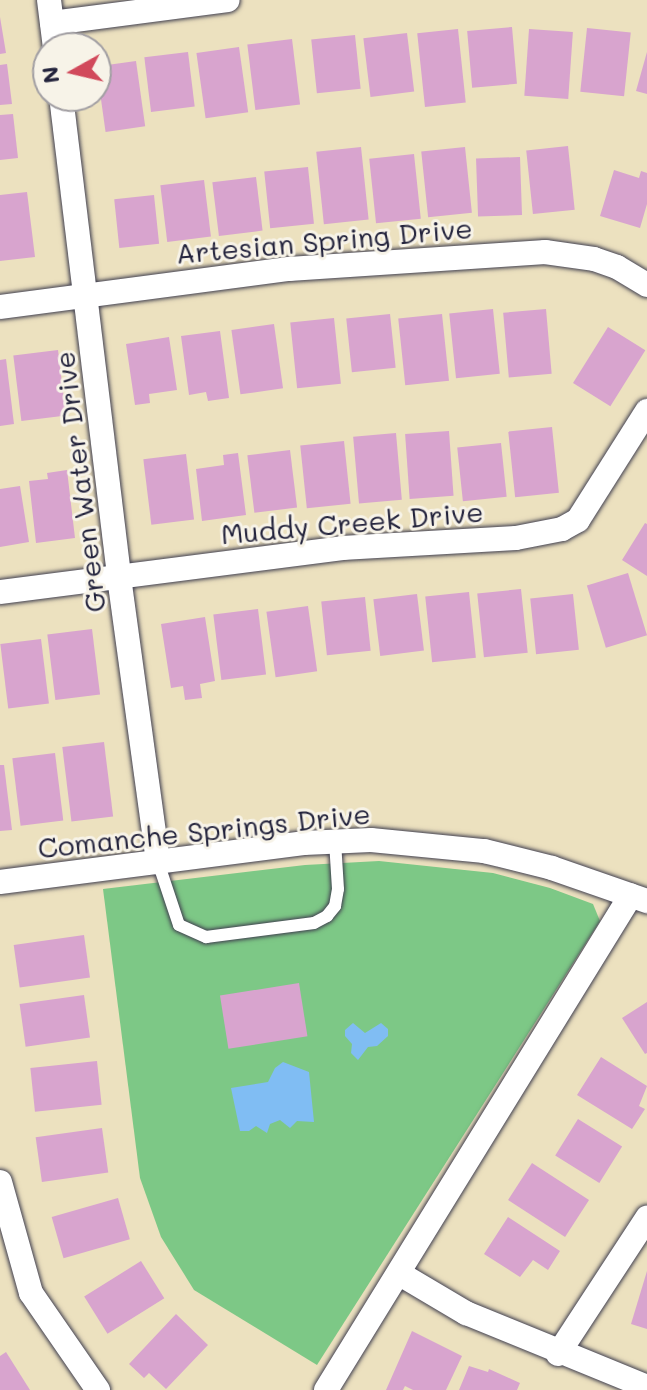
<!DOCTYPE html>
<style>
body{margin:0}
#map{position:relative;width:647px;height:1390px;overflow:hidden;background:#ece1bf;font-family:Mali,sans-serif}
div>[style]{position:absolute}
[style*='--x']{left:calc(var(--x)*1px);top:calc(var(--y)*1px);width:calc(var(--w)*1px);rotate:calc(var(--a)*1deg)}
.green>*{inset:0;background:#7dc886}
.water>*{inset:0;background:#80bdf3}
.building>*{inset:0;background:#d8a4ce;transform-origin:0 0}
.roads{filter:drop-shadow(0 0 2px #403f4f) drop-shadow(0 0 2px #403f4f)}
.service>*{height:12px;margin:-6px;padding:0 6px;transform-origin:6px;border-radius:6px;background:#fff}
.minor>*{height:24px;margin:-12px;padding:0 12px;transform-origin:12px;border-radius:12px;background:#fff}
span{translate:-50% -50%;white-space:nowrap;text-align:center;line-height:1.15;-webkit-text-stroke:6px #f7f3e8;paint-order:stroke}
.street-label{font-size:28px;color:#22223b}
.north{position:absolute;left:32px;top:32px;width:80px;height:80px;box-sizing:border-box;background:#f7f3e8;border:2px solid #a29fa3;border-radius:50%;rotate:262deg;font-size:22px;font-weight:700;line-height:32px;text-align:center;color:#22223b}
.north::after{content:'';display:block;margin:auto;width:28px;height:36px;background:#d1495b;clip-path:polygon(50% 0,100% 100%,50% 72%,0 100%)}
</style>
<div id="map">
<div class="green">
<div style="clip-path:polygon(379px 861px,493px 873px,550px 888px,593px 904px,600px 921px,317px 1365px,194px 1290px,161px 1237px,140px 1178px,103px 889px,305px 865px)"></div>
</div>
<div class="water">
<div style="clip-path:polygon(353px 1023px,365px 1033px,381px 1023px,388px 1029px,388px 1036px,377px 1046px,368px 1047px,358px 1060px,351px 1053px,352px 1044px,345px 1036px,345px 1030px)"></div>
<div style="clip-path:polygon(283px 1062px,309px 1072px,314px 1122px,297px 1121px,290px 1128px,280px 1120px,270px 1124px,267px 1133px,256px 1126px,249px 1131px,240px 1131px,231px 1088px,268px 1082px,275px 1068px)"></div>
</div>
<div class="building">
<div style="clip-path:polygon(0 17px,6px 53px,0 54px)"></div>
<div style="left:512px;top:27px;width:57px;height:45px;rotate:85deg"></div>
<div style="left:587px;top:28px;width:44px;height:64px;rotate:6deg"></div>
<div style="left:458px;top:29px;width:74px;height:41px;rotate:84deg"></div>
<div style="left:529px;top:29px;width:44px;height:67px;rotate:4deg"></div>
<div style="left:407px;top:33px;width:59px;height:44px;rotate:83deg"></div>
<div style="left:355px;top:35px;width:54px;height:44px;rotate:84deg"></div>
<div style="left:292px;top:39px;width:66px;height:45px;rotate:83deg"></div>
<div style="left:239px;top:47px;width:66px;height:43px;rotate:82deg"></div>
<div style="left:188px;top:52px;width:55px;height:44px;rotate:83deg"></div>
<div style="clip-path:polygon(647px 52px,647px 94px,636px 91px)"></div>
<div style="left:136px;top:61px;width:66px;height:40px;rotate:82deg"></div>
<div style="clip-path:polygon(7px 64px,12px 104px,0 105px,0 65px)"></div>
<div style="clip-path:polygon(13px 114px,18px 158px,0 160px,0 115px)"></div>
<div style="left:568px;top:146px;width:64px;height:42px;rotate:84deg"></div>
<div style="left:361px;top:147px;width:73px;height:45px;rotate:84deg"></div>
<div style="left:465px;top:147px;width:66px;height:44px;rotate:84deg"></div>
<div style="left:414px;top:154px;width:65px;height:45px;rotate:84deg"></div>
<div style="left:520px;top:157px;width:58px;height:44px;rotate:88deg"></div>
<div style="left:308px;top:167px;width:57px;height:44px;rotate:84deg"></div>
<div style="clip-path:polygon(614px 170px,639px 178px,641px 171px,647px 173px,647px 204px,640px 228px,600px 216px)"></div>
<div style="left:256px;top:177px;width:54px;height:44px;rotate:83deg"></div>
<div style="left:204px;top:180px;width:57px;height:44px;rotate:83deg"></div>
<div style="clip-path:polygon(27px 192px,35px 257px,0 261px,0 195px)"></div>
<div style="left:154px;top:195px;width:49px;height:40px;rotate:84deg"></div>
<div style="left:493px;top:309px;width:65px;height:44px;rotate:84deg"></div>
<div style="left:546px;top:309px;width:65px;height:43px;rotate:85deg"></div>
<div style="left:390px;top:314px;width:54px;height:44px;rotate:84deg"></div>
<div style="left:442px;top:314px;width:67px;height:44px;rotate:84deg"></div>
<div style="left:334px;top:318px;width:66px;height:44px;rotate:84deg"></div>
<div style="left:274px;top:324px;width:65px;height:43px;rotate:82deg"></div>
<div style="left:608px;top:327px;width:44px;height:66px;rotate:32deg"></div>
<div style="clip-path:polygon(220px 331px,229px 398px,208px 401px,206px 392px,189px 395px,181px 336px)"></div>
<div style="clip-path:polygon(169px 337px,177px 390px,149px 394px,150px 403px,135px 405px,126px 344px)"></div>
<div style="left:58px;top:350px;width:66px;height:45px;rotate:83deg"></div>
<div style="clip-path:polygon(6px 359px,14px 424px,0 426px,0 360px)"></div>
<div style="left:552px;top:427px;width:66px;height:44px;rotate:84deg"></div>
<div style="left:449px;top:431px;width:65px;height:44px;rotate:86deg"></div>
<div style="left:396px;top:433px;width:67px;height:43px;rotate:85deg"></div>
<div style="left:344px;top:441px;width:63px;height:44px;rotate:84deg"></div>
<div style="left:501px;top:443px;width:54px;height:44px;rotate:84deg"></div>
<div style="left:290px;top:450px;width:58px;height:43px;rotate:83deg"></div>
<div style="clip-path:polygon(238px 453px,246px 515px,202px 521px,196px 469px,224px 465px,223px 455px)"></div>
<div style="left:186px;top:454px;width:66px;height:43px;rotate:83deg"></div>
<div style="clip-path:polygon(67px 470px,75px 538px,36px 543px,29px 481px,48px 479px,47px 473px)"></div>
<div style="clip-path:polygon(20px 486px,29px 542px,0 547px,0 489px)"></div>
<div style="clip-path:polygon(645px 523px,647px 524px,647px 576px,622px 560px)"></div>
<div style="left:628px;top:573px;width:65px;height:43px;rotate:73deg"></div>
<div style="left:521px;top:589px;width:64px;height:44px;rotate:84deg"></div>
<div style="left:469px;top:592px;width:66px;height:44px;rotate:84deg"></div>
<div style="left:417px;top:594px;width:57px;height:44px;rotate:83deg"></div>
<div style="left:573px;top:594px;width:56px;height:43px;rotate:84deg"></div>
<div style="left:365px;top:597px;width:54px;height:44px;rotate:84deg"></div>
<div style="left:308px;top:606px;width:66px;height:42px;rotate:82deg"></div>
<div style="left:258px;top:609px;width:66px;height:45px;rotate:83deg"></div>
<div style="clip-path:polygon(205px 617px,215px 681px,200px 684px,202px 698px,185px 700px,183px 686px,171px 688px,161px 624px)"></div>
<div style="left:92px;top:629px;width:66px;height:45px;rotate:83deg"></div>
<div style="left:41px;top:639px;width:65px;height:41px;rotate:83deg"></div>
<div style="left:104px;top:742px;width:75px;height:42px;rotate:83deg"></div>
<div style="left:55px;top:753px;width:68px;height:43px;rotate:83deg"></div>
<div style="clip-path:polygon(0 765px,4px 765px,12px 830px,0 831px)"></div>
<div style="left:84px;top:935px;width:43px;height:71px;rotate:82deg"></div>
<div style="left:299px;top:983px;width:54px;height:80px;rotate:81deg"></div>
<div style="left:84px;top:995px;width:43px;height:65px;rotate:82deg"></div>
<div style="clip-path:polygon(647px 1002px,647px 1053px,645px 1054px,622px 1018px)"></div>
<div style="clip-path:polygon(601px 1057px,647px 1086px,639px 1106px,645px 1109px,632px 1129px,577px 1095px)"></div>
<div style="left:97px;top:1061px;width:44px;height:67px;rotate:84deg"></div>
<div style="left:578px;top:1119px;width:52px;height:43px;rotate:32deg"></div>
<div style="left:102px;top:1128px;width:45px;height:67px;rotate:82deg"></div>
<div style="left:532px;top:1163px;width:68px;height:44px;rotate:33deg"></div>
<div style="left:118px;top:1198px;width:43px;height:69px;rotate:74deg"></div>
<div style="clip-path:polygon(508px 1217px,560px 1251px,548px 1270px,533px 1260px,520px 1277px,484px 1254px)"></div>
<div style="left:141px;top:1261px;width:44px;height:67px;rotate:58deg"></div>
<div style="clip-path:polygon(647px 1271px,647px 1329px,631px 1324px)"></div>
<div style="clip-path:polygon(176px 1314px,208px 1345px,166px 1389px,149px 1373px,144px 1378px,129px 1364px)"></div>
<div style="clip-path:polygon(412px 1331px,462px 1356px,446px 1390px,413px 1390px,405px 1386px,403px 1390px,386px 1390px)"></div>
<div style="clip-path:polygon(6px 1352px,30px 1390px,0 1390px,0 1356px)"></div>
<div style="clip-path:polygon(469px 1366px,488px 1372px,489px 1369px,520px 1383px,517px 1390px,459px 1390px)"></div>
</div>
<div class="roads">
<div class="service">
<div style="--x:158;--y:862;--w:66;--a:71.6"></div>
<div style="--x:179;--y:925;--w:30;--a:24"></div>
<div style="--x:206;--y:937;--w:109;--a:-7.4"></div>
<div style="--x:314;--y:923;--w:15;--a:-28"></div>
<div style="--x:327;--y:916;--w:13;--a:-51"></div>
<div style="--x:335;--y:906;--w:17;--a:-80"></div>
<div style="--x:338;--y:889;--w:48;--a:-93.6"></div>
</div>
<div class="minor">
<div style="--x:49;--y:0;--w:48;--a:82.9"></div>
<div style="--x:52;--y:23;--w:177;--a:-7.4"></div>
<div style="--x:61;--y:96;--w:484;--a:83.1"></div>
<div style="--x:119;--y:577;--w:288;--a:82.2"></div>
<div style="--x:0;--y:307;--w:291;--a:-7.5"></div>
<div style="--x:289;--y:269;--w:257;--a:-3.8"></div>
<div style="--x:545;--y:252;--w:49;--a:8.1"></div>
<div style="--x:594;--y:259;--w:24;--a:19"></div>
<div style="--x:617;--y:267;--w:35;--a:31"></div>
<div style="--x:0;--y:592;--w:345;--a:-7.3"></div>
<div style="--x:342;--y:548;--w:174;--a:-3.3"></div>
<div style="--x:516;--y:538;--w:47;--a:-11.1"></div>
<div style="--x:562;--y:529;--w:18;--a:-29"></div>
<div style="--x:578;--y:520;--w:129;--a:-57.7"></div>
<div style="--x:0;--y:882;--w:306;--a:-7.3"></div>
<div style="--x:304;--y:843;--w:67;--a:-2.6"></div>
<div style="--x:371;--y:840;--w:114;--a:5.6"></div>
<div style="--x:484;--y:851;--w:70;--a:14"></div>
<div style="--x:552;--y:868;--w:101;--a:19.2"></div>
<div style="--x:0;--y:1182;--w:115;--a:74.4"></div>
<div style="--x:31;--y:1293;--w:118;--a:55.4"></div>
<div style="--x:400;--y:1274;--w:77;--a:30.6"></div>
<div style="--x:466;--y:1313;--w:196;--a:22.2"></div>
<div style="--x:558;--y:1354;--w:163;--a:-56.8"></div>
<div style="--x:326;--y:1390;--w:581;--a:-58.36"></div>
</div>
</div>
<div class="street-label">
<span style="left:324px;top:240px;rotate:-5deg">Artesian Spring Drive</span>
<span style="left:79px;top:482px;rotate:-97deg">Green Water Drive</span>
<span style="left:352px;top:522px;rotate:-5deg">Muddy Creek Drive</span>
<span style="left:204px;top:830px;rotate:-6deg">Comanche Springs Drive</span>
</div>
<div class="north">N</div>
</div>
